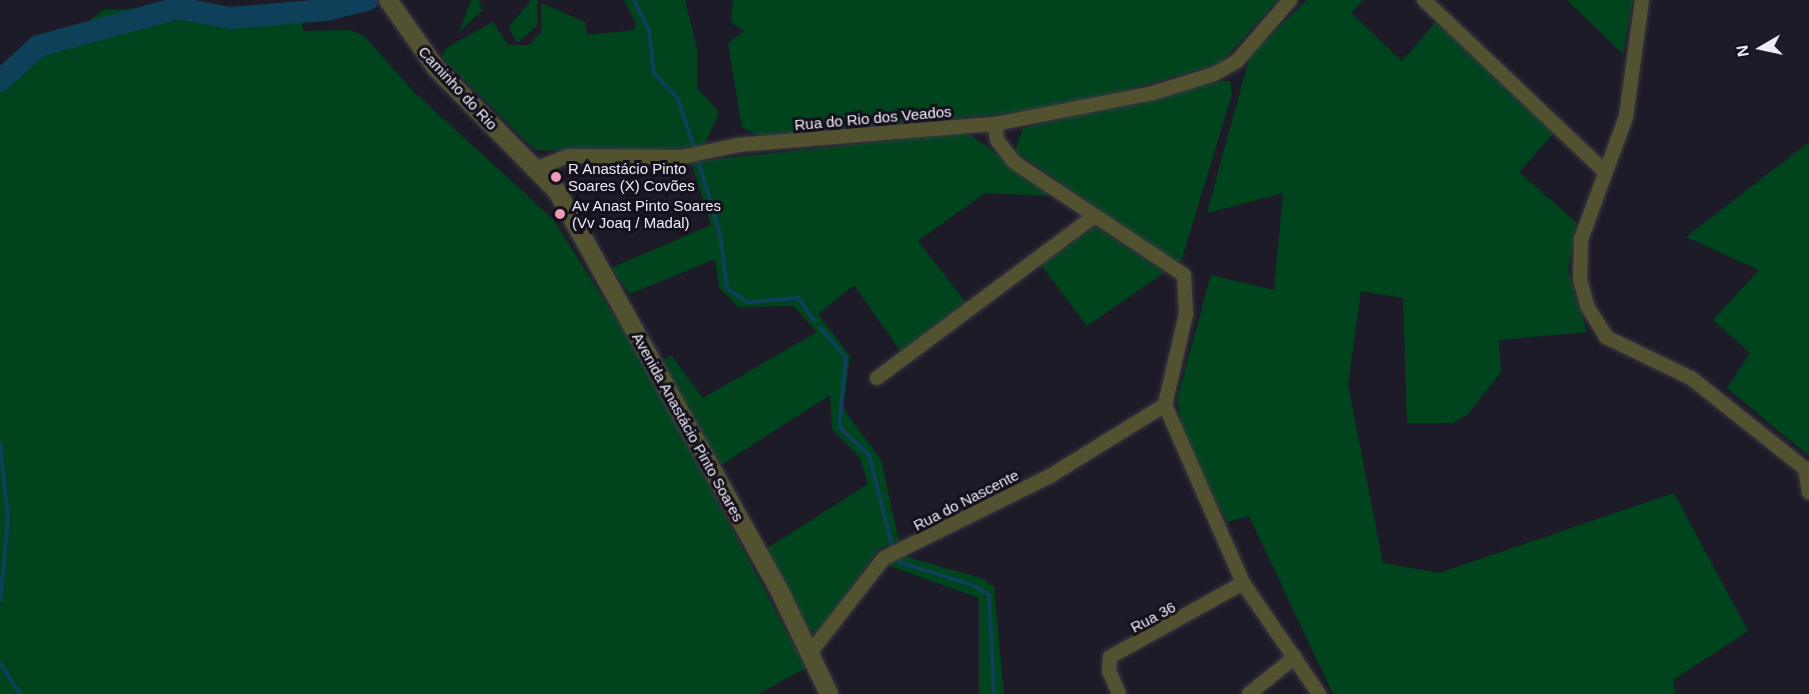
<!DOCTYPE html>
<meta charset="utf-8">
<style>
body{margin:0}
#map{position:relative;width:1809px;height:694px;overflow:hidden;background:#1d1b27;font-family:Arial,sans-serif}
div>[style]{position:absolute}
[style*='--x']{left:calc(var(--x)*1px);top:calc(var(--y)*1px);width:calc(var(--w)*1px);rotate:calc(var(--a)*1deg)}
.green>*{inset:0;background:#00441e}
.stream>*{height:4px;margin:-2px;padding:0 2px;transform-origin:2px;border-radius:2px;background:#0f405a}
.river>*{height:22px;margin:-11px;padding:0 11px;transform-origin:11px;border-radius:11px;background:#0f405a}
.roads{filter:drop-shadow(0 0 2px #3a3844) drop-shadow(0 0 2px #3a3844)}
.minor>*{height:14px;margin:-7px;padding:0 7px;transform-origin:7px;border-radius:7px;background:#535230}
.tertiary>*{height:18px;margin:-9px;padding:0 9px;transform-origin:9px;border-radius:9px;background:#535230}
.dots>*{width:16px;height:16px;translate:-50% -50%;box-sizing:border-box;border:3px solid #14111d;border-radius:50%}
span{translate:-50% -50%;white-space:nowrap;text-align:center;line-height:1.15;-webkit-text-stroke:6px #14111d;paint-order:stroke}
.street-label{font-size:15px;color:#eeecf5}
.poi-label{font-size:15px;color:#eeecf5}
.left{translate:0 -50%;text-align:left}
.north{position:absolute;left:1731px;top:18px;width:60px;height:60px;-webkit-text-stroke:4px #14111d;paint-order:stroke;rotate:261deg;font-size:16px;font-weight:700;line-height:24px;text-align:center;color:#eeecf5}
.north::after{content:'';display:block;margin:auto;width:21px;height:27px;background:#eeecf5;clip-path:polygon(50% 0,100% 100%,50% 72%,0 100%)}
</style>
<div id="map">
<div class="green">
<div style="clip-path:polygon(314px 0,374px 0,302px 24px,303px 31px,350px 30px,364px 36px,414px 92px,553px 219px,643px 361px,806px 668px,758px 694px,0 694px,0 73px,28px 50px,26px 44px,84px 25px,103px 10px,210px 5px,269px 11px)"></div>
<div style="clip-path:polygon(471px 0,479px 0,482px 11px,459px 32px)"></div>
<div style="clip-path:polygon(531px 0,537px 0,538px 25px,517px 43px,509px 27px)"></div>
<div style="clip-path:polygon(624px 0,685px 0,697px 48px,697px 88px,719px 112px,704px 146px,648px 152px,535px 150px,442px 58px,446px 48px,493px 22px,508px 45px,529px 45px,541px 32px,541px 3px,585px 22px,587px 35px,634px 30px,636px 23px)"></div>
<div style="clip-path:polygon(733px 0,1278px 0,1220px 64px,1062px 108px,760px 137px,742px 127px,728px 43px,744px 31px,731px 22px)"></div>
<div style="clip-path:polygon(1307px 0,1363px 0,1351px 13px,1402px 61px,1436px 22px,1554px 133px,1519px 172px,1577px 223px,1568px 271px,1587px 332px,1499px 340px,1501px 372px,1468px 414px,1453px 423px,1407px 423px,1403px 298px,1361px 291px,1348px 385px,1383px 563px,1439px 573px,1674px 493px,1748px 631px,1673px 680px,1675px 694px,1333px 694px,1249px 516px,1227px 522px,1185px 442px,1177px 399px,1211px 275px,1274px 290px,1283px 193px,1207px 213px,1250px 55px)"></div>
<div style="clip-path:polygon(1567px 0,1633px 0,1623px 54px)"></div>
<div style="clip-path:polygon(1221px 81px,1230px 81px,1232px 94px,1181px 262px,1172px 261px,1015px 151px,1023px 128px)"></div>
<div style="clip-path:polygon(966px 132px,1056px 196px,985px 193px,918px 241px,967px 304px,901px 352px,854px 285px,818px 314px,850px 356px,843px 408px,881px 460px,899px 541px,879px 549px,819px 632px,810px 631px,766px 549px,868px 484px,860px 458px,832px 429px,830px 395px,721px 465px,662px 363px,671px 355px,703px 398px,817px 332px,794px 306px,738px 307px,719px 287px,715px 259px,630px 294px,611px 268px,711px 225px,691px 162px)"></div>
<div style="clip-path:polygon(1809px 142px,1809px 456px,1727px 388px,1750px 353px,1713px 320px,1759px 270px,1686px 237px)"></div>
<div style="clip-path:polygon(1095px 226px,1165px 272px,1087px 326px,1041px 265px)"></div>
<div style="clip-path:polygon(904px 556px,984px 579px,994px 587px,1004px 694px,979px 694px,979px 598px,884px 564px)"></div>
</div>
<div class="stream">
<div style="--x:634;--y:0;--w:34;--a:64"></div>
<div style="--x:649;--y:31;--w:42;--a:83.2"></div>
<div style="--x:654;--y:73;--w:35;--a:47"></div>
<div style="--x:678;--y:99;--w:54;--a:71.6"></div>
<div style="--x:697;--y:157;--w:80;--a:73.4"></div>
<div style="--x:720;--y:234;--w:54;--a:82.6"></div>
<div style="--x:727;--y:288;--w:24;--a:35"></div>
<div style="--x:747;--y:302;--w:51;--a:-4.5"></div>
<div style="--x:798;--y:298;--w:27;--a:54"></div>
<div style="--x:820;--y:328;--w:40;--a:49"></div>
<div style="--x:846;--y:358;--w:69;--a:95.8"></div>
<div style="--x:839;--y:427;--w:41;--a:43"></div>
<div style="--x:869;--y:455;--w:97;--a:75.7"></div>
<div style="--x:0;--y:444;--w:74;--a:83.8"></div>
<div style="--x:8;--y:518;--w:83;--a:95.5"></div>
<div style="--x:896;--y:556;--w:9;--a:54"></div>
<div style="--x:901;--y:563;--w:75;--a:17"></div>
<div style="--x:973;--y:585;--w:19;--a:32"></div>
<div style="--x:989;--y:595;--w:99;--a:87.1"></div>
<div style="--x:0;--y:663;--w:37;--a:57"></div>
</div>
<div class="river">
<div style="--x:0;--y:81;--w:52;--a:-42.6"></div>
<div style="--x:38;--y:46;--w:145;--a:-15.2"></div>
<div style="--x:178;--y:8;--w:53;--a:10.9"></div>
<div style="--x:230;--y:18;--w:95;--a:-4.8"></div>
<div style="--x:325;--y:10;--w:43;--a:-13.4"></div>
</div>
<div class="roads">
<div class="minor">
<div style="--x:1424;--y:0;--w:250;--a:43.5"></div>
<div style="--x:1642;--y:0;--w:118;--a:97.8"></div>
<div style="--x:1626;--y:117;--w:130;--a:110.2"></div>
<div style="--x:1581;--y:239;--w:40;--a:91.4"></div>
<div style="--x:1580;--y:279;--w:28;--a:75"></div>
<div style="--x:1587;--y:306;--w:36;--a:58"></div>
<div style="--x:1606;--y:337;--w:94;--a:25.8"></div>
<div style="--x:1691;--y:378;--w:151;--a:38.5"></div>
<div style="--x:995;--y:124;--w:16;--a:83"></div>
<div style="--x:997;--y:140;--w:28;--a:52"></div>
<div style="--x:1014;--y:162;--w:204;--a:33.6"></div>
<div style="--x:1184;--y:275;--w:39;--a:87"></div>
<div style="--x:1186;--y:314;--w:93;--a:103"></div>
<div style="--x:1165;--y:405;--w:194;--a:66.3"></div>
<div style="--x:1243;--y:583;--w:135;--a:55.6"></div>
<div style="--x:537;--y:168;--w:33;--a:-21"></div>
<div style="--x:568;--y:156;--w:114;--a:0.5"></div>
<div style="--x:682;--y:157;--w:57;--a:-12.1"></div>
<div style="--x:738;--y:145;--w:258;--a:-4.7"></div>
<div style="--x:995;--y:124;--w:161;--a:-11.1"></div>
<div style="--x:1153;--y:93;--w:64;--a:-17.3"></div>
<div style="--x:1214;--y:74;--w:26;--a:-29"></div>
<div style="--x:1237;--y:61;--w:81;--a:-49"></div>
<div style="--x:877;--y:378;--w:271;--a:-36.7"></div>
<div style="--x:1805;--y:468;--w:25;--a:81"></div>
<div style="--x:810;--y:653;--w:120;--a:-52.1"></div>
<div style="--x:884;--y:558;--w:185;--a:-26.3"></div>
<div style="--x:1050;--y:476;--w:135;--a:-31.7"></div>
<div style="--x:1119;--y:694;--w:25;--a:-113"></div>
<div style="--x:1109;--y:671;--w:14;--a:-86"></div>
<div style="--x:1110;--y:657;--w:152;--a:-29.1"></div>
<div style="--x:1249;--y:694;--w:59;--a:-38.8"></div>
</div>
<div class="tertiary">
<div style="--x:388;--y:0;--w:83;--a:54.8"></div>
<div style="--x:436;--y:68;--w:173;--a:45.5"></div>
<div style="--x:557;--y:191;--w:459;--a:60.9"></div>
<div style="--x:780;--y:592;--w:113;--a:64.3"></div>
</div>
</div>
<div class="dots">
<div style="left:556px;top:177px;background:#ef9ab7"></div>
<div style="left:560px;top:214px;background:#ef9ab7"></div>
</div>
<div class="street-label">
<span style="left:458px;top:88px;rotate:47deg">Caminho do Rio</span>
<span style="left:873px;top:118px;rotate:-5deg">Rua do Rio dos Veados</span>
<span style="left:688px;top:427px;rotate:61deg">Avenida Anastácio Pinto Soares</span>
<span style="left:966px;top:500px;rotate:-27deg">Rua do Nascente</span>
<span style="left:1153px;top:617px;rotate:-28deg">Rua 36</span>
</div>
<div class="poi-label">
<span class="left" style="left:568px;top:177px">R Anastácio Pinto<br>Soares (X) Covões</span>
<span class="left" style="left:572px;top:214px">Av Anast Pinto Soares<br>(Vv Joaq / Madal)</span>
</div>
<div class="north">N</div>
</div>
